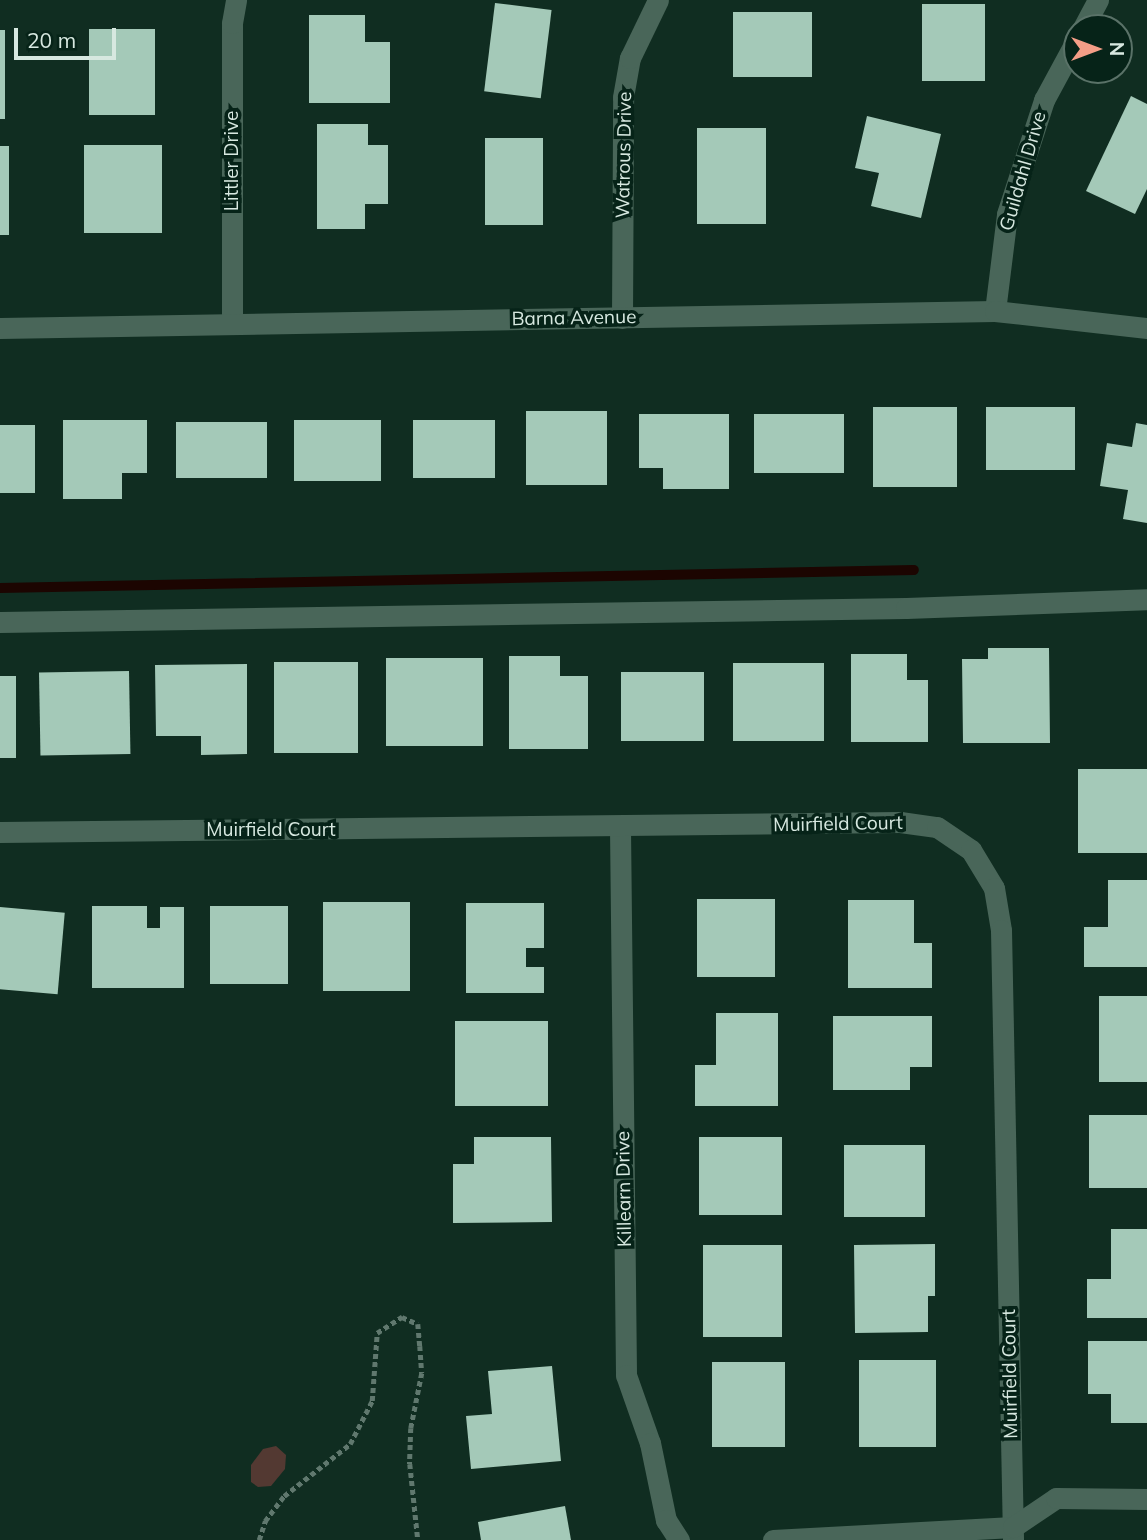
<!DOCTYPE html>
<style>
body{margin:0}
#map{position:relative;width:1147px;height:1540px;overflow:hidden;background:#102d21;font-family:Mulish,sans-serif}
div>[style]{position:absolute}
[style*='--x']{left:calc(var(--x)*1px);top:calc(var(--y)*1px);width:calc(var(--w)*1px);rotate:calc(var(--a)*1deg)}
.green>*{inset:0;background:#533932}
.stream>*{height:10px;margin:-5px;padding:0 5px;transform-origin:5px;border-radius:5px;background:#1c0501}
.building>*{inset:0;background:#a4c9b8;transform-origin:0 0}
.path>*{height:4.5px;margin-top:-2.25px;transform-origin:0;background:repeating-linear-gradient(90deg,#60786e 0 5px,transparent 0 8.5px)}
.minor>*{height:21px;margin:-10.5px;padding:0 10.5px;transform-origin:10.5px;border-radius:10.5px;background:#496659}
span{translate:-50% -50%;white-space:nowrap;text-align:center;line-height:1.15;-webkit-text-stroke:7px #062318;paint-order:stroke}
.street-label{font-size:19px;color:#d7e8e0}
.north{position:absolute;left:1063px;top:14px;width:70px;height:70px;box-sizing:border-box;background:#062318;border:2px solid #5a7268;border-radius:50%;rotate:90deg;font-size:19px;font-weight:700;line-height:28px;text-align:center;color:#d7e8e0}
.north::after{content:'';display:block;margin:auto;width:24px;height:32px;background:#f49e87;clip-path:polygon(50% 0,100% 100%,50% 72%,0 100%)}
.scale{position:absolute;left:14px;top:28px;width:102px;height:32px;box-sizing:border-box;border:4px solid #d7e8e0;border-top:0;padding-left:9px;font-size:21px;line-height:24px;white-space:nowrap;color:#d7e8e0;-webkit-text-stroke:5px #062318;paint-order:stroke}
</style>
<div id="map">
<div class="green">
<div style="clip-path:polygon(276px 1446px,286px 1455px,285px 1469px,271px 1486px,258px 1487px,251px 1482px,251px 1465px,263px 1449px)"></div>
</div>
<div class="stream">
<div style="--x:0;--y:588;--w:914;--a:-1.13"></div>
</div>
<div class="building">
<div style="left:495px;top:3px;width:57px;height:89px;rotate:7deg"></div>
<div style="left:922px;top:4px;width:63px;height:77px"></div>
<div style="left:733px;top:12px;width:79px;height:65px"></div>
<div style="clip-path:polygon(309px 15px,365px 15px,365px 42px,390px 42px,390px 103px,309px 103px)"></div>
<div style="left:89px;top:29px;width:66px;height:86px"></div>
<div style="left:0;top:30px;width:5px;height:89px"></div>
<div style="clip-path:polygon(1131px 96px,1147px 104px,1147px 189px,1135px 214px,1086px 191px)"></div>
<div style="clip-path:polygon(867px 116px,941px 134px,921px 218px,871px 206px,879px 173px,855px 168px)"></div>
<div style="clip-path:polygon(317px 124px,368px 124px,368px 145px,388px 145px,388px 204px,365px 204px,365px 229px,317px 229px)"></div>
<div style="left:697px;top:128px;width:69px;height:96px"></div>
<div style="left:485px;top:138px;width:58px;height:87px"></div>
<div style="left:84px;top:145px;width:78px;height:88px"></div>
<div style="left:0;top:146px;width:9px;height:89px"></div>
<div style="left:873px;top:407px;width:84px;height:80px"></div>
<div style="left:986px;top:407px;width:89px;height:63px"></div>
<div style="left:526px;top:411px;width:81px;height:74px"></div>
<div style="clip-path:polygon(639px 414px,729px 414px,729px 489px,663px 489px,663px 468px,639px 468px)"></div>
<div style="left:754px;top:414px;width:90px;height:59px"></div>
<div style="clip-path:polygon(63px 420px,147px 420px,147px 473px,122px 473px,122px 499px,63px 499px)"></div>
<div style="left:294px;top:420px;width:87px;height:61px"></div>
<div style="left:413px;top:420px;width:82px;height:58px"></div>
<div style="left:176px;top:422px;width:91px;height:56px"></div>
<div style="clip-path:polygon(1136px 423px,1147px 425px,1147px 523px,1123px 519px,1128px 490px,1100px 486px,1107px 443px,1132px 447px)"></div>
<div style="left:0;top:425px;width:35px;height:68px"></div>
<div style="clip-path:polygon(988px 648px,1049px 648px,1050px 743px,963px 743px,962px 659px,988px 659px)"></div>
<div style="clip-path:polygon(851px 654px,907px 654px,907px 680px,928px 680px,928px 742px,851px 742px)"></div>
<div style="clip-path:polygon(509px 656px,560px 656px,560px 676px,588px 676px,588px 749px,509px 749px)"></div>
<div style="left:386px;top:658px;width:97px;height:88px"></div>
<div style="left:274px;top:662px;width:84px;height:91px"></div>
<div style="left:733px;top:663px;width:91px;height:78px"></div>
<div style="clip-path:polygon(247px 664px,247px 754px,201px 755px,201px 736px,156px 736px,155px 665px)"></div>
<div style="left:129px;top:671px;width:83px;height:90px;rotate:89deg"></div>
<div style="left:621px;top:672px;width:83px;height:69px"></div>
<div style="left:0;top:676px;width:16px;height:82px"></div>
<div style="left:1078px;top:769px;width:69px;height:84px"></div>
<div style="clip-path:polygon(1108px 880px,1147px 880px,1147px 967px,1084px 967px,1084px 927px,1108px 927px)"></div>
<div style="left:697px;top:899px;width:78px;height:78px"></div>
<div style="clip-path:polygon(848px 900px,914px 900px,914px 943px,932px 943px,932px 988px,848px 988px)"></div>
<div style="left:323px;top:902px;width:87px;height:89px"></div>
<div style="clip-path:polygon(466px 903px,544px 903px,544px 948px,526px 948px,526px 967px,544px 967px,544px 993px,466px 993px)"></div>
<div style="clip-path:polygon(92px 906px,147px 906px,147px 928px,160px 928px,160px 907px,184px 907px,184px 988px,92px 988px)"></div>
<div style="left:210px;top:906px;width:78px;height:78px"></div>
<div style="left:0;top:907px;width:65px;height:82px;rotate:5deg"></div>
<div style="left:1099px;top:996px;width:48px;height:86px"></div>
<div style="clip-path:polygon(716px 1013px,778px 1013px,778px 1106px,695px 1106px,695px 1065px,716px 1065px)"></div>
<div style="clip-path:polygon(833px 1016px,932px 1016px,932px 1067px,910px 1067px,910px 1090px,833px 1090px)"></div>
<div style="left:455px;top:1021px;width:93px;height:85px"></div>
<div style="left:1089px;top:1115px;width:58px;height:73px"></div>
<div style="clip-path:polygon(474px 1137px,551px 1137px,552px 1222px,453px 1223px,453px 1164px,474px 1164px)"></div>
<div style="left:699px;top:1137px;width:83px;height:78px"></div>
<div style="left:844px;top:1145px;width:81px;height:72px"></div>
<div style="clip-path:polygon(1111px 1229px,1147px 1229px,1147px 1318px,1087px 1318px,1087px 1279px,1111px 1279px)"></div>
<div style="clip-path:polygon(935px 1244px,935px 1296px,928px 1296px,928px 1332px,855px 1333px,854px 1245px)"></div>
<div style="left:703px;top:1245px;width:79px;height:92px"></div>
<div style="clip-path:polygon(1088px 1341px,1147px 1341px,1147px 1423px,1111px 1423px,1111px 1394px,1088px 1394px)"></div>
<div style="left:859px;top:1360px;width:77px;height:87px"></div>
<div style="left:712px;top:1362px;width:73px;height:85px"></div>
<div style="clip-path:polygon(552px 1366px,561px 1461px,471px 1469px,466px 1416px,492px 1414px,488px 1371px)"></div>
<div style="clip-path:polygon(565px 1506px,571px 1540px,481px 1540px,478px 1522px)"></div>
</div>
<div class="path">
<div style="--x:259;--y:1540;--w:20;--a:-72"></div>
<div style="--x:265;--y:1521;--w:31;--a:-53"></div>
<div style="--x:284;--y:1496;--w:84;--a:-38.2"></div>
<div style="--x:350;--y:1444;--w:48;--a:-62.9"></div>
<div style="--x:372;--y:1401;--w:68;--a:-85.8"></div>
<div style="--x:377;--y:1333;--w:30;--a:-33"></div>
<div style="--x:402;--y:1317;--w:17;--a:24"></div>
<div style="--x:418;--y:1324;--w:22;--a:85"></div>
<div style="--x:420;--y:1346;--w:27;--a:86"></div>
<div style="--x:422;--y:1373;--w:56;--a:101.3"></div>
<div style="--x:411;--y:1428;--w:36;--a:92"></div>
<div style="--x:410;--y:1464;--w:76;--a:84"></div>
</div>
<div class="minor">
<div style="--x:1083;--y:28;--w:32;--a:-62"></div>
<div style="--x:995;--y:311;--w:98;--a:-82.9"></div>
<div style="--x:1007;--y:214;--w:120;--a:-72"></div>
<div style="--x:1044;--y:100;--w:69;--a:-61.6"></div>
<div style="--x:622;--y:318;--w:221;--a:-89.7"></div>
<div style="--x:623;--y:97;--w:40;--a:-80"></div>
<div style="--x:630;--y:58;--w:64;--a:-64.2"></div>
<div style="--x:232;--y:323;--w:300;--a:-90"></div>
<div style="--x:232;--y:23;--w:23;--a:-80"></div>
<div style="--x:0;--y:328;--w:995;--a:-0.98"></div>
<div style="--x:995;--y:311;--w:153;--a:6.4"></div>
<div style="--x:0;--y:622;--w:906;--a:-0.89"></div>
<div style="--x:906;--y:608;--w:241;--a:-2.1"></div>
<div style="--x:620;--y:828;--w:547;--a:89.37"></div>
<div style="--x:626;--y:1375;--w:72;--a:70.6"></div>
<div style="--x:650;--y:1443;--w:79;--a:78.3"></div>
<div style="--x:666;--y:1520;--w:24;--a:57"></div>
<div style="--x:0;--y:832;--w:900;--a:-0.64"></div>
<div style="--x:900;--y:822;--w:37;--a:8"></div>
<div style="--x:937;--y:827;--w:41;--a:34.1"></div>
<div style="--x:971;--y:850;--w:44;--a:58.8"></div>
<div style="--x:994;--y:888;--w:43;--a:80.5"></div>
<div style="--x:1001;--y:930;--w:610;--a:88.87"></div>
<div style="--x:773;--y:1540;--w:240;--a:-3.1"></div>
<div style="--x:1013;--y:1527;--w:52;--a:-34"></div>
<div style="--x:1056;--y:1498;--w:91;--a:0.6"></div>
</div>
<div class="street-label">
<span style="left:624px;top:155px;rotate:-89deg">Watrous Drive</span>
<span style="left:232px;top:161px;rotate:-90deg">Littler Drive</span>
<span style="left:1023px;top:171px;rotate:-74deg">Guildahl Drive</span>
<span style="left:574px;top:318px;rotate:-1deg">Barna Avenue</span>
<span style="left:838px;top:824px;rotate:-1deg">Muirfield Court</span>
<span style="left:271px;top:830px">Muirfield Court</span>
<span style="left:624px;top:1189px;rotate:-91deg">Killearn Drive</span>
<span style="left:1010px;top:1374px;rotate:-91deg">Muirfield Court</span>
</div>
<div class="north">N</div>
<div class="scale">20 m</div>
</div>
